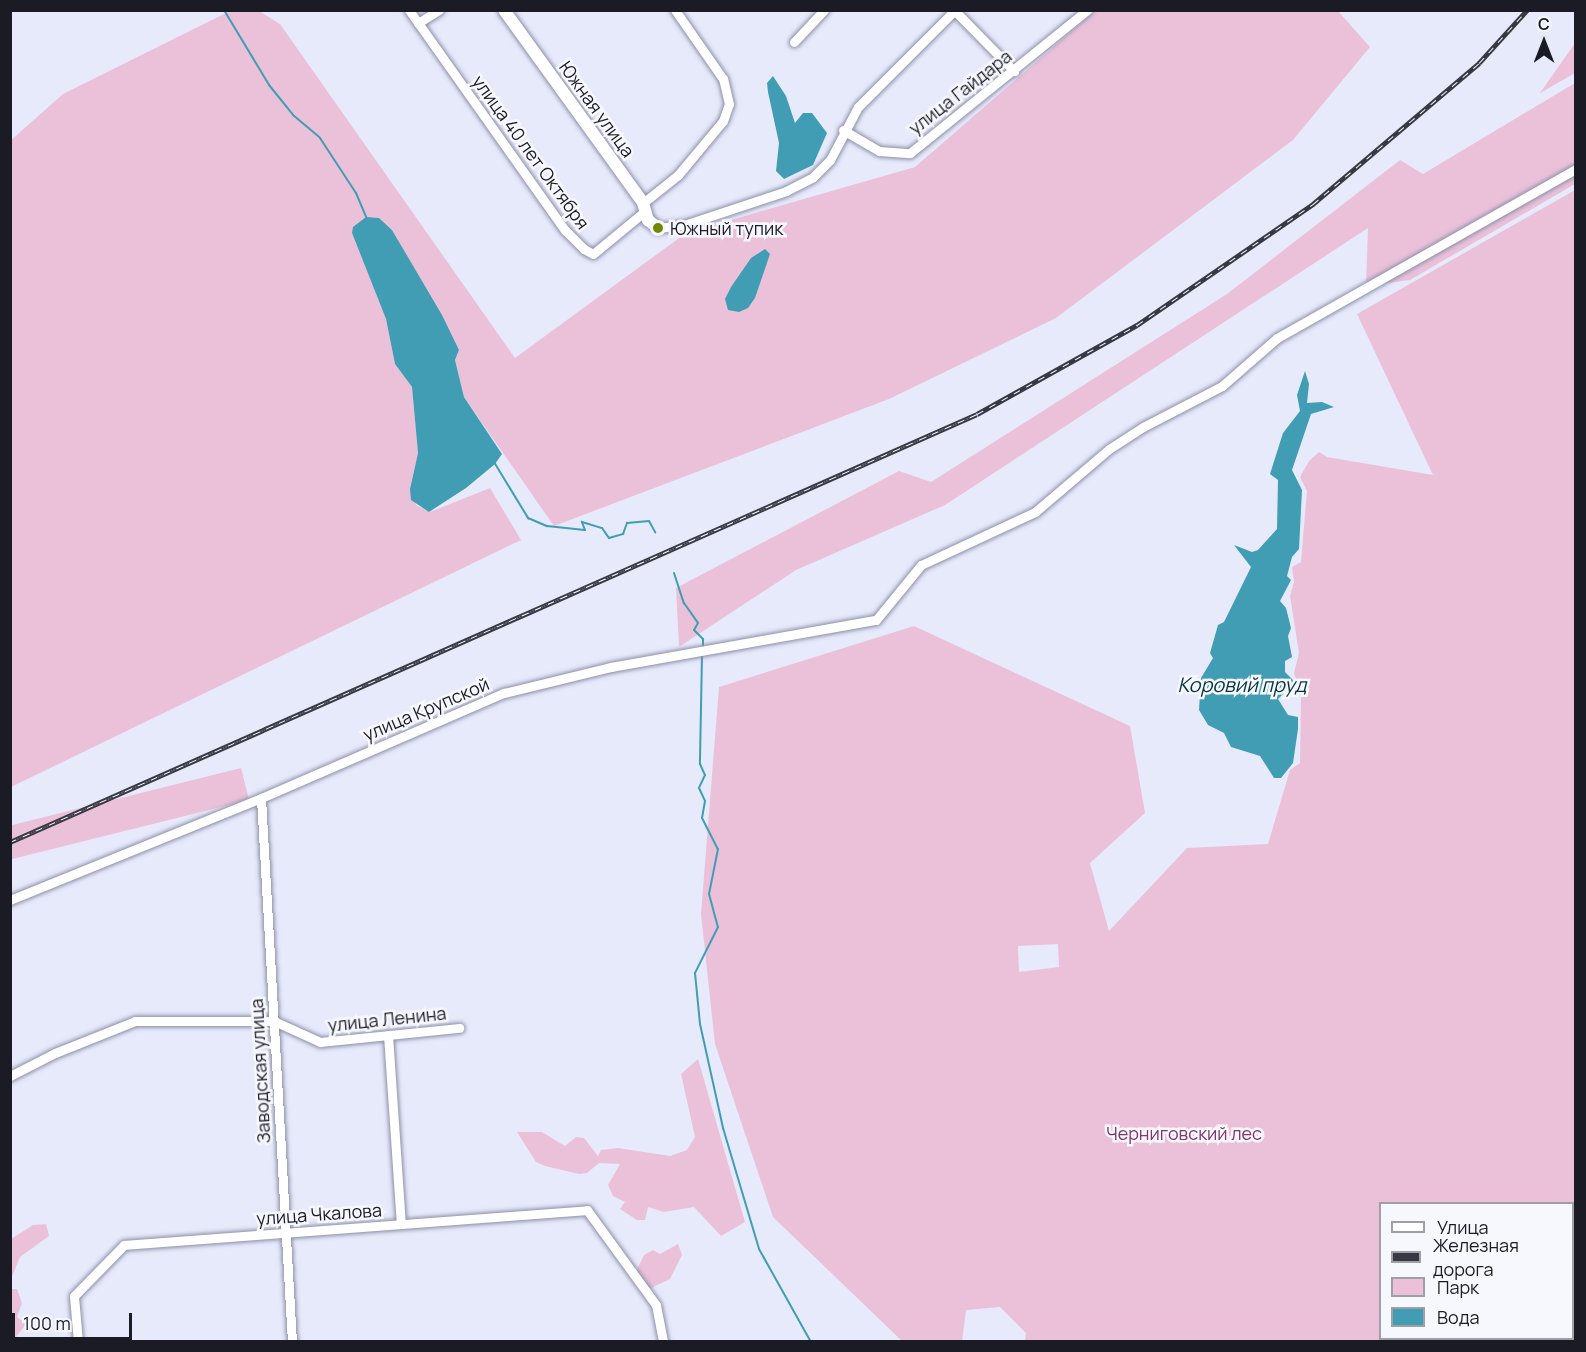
<!DOCTYPE html>
<meta charset="utf-8">
<style>
body{margin:0}
#map{position:relative;width:1586px;height:1352px;overflow:hidden;background:#e7eafb;font-family:Manrope,sans-serif}
div>[style]{position:absolute}
[style*='--x']{left:calc(var(--x)*1px);top:calc(var(--y)*1px);width:calc(var(--w)*1px);rotate:calc(var(--a)*1deg)}
.green>*{inset:0;background:#ebc1da;transform-origin:0 0}
.water>*{inset:0;background:#409db4}
.stream>*{height:2px;margin:-1px;padding:0 1px;transform-origin:1px;border-radius:1px;background:#409db4}
.roads{filter:drop-shadow(0 0 2px #8b8fa9) drop-shadow(0 0 2px #8b8fa9)}
.minor>*{height:9px;margin:-4.5px;padding:0 4.5px;transform-origin:4.5px;border-radius:4.5px;background:#fff}
.tertiary>*{height:12px;margin:-6px;padding:0 6px;transform-origin:6px;border-radius:6px;background:#fff}
.rail>*{height:4.5px;margin-top:-2.25px;transform-origin:0;background:repeating-linear-gradient(90deg,#f7f8fe 0 7px,#363842 0 14px);box-sizing:border-box;border-block:2px solid #363842}
.dots>*{width:16px;height:16px;translate:-50% -50%;box-sizing:border-box;border:3px solid #f7f8fe;border-radius:50%}
span{translate:-50% -50%;white-space:nowrap;text-align:center;line-height:1.15;-webkit-text-stroke:5px #f7f8fe;paint-order:stroke}
.street-label{font-size:18px;color:#1a1b25}
.poi-label{font-size:18px;color:#1a1b25}
.left{translate:0 -50%;text-align:left}
.park-label{font-size:18px;color:#823669}
.water-label{font-size:20px;color:#06333d;font-style:italic}
.frame{position:absolute;inset:0;border:12px solid #1a1b25;pointer-events:none}
.legend{position:absolute;left:1379px;top:1202px;width:195px;height:138px;box-sizing:border-box;background:#f7f8fe;border:2px solid #9fa0a7;margin:0;padding:8px 10px;list-style:none;font-size:18px;color:#1a1b25}
.legend li{display:flex;align-items:center;gap:12px;height:30px}
.legend b{width:30px;border:2px solid #9fa0a7}
.north{position:absolute;left:1514px;top:12px;width:60px;height:60px;-webkit-text-stroke:4px #f7f8fe;paint-order:stroke;rotate:0deg;font-size:16px;font-weight:700;line-height:24px;text-align:center;color:#1a1b25}
.north::after{content:'';display:block;margin:auto;width:21px;height:27px;background:#1a1b25;clip-path:polygon(50% 0,100% 100%,50% 72%,0 100%)}
.scale{position:absolute;left:12px;top:1313px;width:120px;height:27px;box-sizing:border-box;border:3px solid #1a1b25;border-top:0;padding-left:8px;font-size:18px;line-height:21px;white-space:nowrap;color:#1a1b25;-webkit-text-stroke:4px #f7f8fe;paint-order:stroke}
</style>
<div id="map">
<div class="green">
<div style="clip-path:polygon(230px 11px,259px 11px,280px 24px,515px 358px,686px 233px,915px 167px,1095px 11px,1338px 11px,1370px 47px,1293px 140px,1056px 318px,889px 399px,554px 526px,464px 397px,455px 360px,459px 350px,392px 230px,379px 218px,352px 233px,386px 319px,395px 364px,412px 387px,418px 453px,410px 489px,416px 505px,430px 512px,490px 488px,521px 540px,11px 787px,10px 141px,63px 94px)"></div>
<div style="clip-path:polygon(1575px 43px,1575px 73px,1540px 93px)"></div>
<div style="clip-path:polygon(1575px 83px,1575px 184px,1410px 280px,1366px 286px,1368px 228px,945px 505px,796px 570px,679px 647px,676px 588px,899px 471px,931px 482px,1227px 294px,1400px 160px,1423px 174px)"></div>
<div style="clip-path:polygon(evenodd,1575px 190px,1575px 1341px,1025px 1341px,1026px 1333px,1000px 1307px,966px 1310px,962px 1341px,902px 1341px,773px 1217px,715px 1044px,701px 914px,719px 687px,914px 626px,1130px 726px,1145px 813px,1090px 863px,1109px 931px,1187px 848px,1268px 844px,1290px 770px,1300px 763px,1301px 694px,1294px 673px,1299px 653px,1290px 596px,1294px 582px,1292px 567px,1301px 562px,1307px 491px,1300px 477px,1309px 461px,1319px 452px,1327px 457px,1433px 475px,1357px 314px,1575px 190px,1058px 944px,1059px 967px,1019px 972px,1018px 946px,1058px 944px,1575px 190px,1380px 1204px,1572px 1204px,1572px 1338px,1380px 1338px,1380px 1204px)"></div>
<div style="left:241px;top:768px;width:33px;height:248px;rotate:76deg"></div>
<div style="clip-path:polygon(698px 1059px,745px 1222px,721px 1236px,694px 1207px,664px 1212px,648px 1207px,645px 1220px,637px 1220px,620px 1209px,625px 1202px,613px 1196px,608px 1185px,620px 1164px,599px 1163px,587px 1173px,579px 1174px,545px 1166px,536px 1162px,517px 1132px,542px 1132px,565px 1146px,576px 1137px,584px 1138px,598px 1156px,601px 1150px,618px 1148px,670px 1156px,687px 1150px,695px 1137px,681px 1074px)"></div>
<div style="clip-path:polygon(46px 1224px,49px 1236px,20px 1257px,11px 1279px,11px 1239px,33px 1225px)"></div>
<div style="clip-path:polygon(678px 1244px,682px 1255px,670px 1279px,649px 1289px,636px 1272px,644px 1255px,653px 1250px,660px 1254px)"></div>
<div style="clip-path:polygon(11px 1289px,17px 1289px,22px 1303px,17px 1317px,26px 1324px,13px 1341px)"></div>
</div>
<div class="water">
<div style="clip-path:polygon(773px 76px,786px 96px,795px 123px,803px 113px,812px 113px,827px 133px,813px 165px,784px 179px,776px 171px,779px 143px,768px 92px,767px 83px)"></div>
<div style="clip-path:polygon(366px 217px,379px 218px,392px 230px,442px 315px,459px 350px,455px 360px,464px 397px,502px 454px,495px 464px,466px 488px,429px 512px,411px 500px,410px 489px,418px 453px,412px 387px,395px 364px,386px 319px,352px 233px,353px 227px)"></div>
<div style="clip-path:polygon(765px 249px,770px 254px,755px 298px,748px 308px,739px 312px,728px 310px,725px 299px,731px 287px,751px 258px)"></div>
<div style="clip-path:polygon(1305px 371px,1309px 384px,1307px 403px,1322px 402px,1334px 407px,1311px 414px,1292px 470px,1302px 490px,1299px 549px,1292px 557px,1287px 576px,1291px 580px,1280px 601px,1286px 608px,1291px 628px,1288px 636px,1292px 657px,1285px 661px,1285px 672px,1295px 682px,1278px 699px,1288px 715px,1298px 717px,1298px 729px,1293px 763px,1281px 778px,1274px 778px,1260px 756px,1231px 747px,1224px 733px,1208px 725px,1199px 710px,1201px 678px,1213px 658px,1210px 653px,1218px 625px,1224px 622px,1251px 567px,1234px 545px,1252px 552px,1258px 550px,1277px 529px,1278px 480px,1270px 474px,1283px 433px,1300px 411px,1297px 395px)"></div>
</div>
<div class="stream">
<div style="--x:224;--y:10;--w:87;--a:59"></div>
<div style="--x:269;--y:85;--w:38;--a:51"></div>
<div style="--x:293;--y:115;--w:35;--a:40"></div>
<div style="--x:320;--y:138;--w:66;--a:56.8"></div>
<div style="--x:356;--y:193;--w:28;--a:67"></div>
<div style="--x:494;--y:462;--w:66;--a:58.7"></div>
<div style="--x:528;--y:518;--w:21;--a:23"></div>
<div style="--x:547;--y:526;--w:38;--a:6"></div>
<div style="--x:585;--y:530;--w:9;--a:-111"></div>
<div style="--x:582;--y:522;--w:21;--a:17"></div>
<div style="--x:602;--y:528;--w:12;--a:55"></div>
<div style="--x:609;--y:538;--w:15;--a:-16"></div>
<div style="--x:623;--y:534;--w:12;--a:-70"></div>
<div style="--x:627;--y:523;--w:22;--a:-5"></div>
<div style="--x:649;--y:521;--w:13;--a:61"></div>
<div style="--x:674;--y:573;--w:32;--a:72"></div>
<div style="--x:684;--y:603;--w:24;--a:55"></div>
<div style="--x:698;--y:623;--w:8;--a:120"></div>
<div style="--x:694;--y:630;--w:13;--a:45"></div>
<div style="--x:703;--y:639;--w:10;--a:90"></div>
<div style="--x:702;--y:655;--w:109;--a:91.1"></div>
<div style="--x:700;--y:764;--w:12;--a:66"></div>
<div style="--x:705;--y:775;--w:14;--a:115"></div>
<div style="--x:699;--y:788;--w:14;--a:65"></div>
<div style="--x:705;--y:801;--w:17;--a:100"></div>
<div style="--x:702;--y:818;--w:35;--a:63"></div>
<div style="--x:718;--y:849;--w:46;--a:101.3"></div>
<div style="--x:709;--y:894;--w:34;--a:75"></div>
<div style="--x:718;--y:927;--w:51;--a:116.6"></div>
<div style="--x:695;--y:973;--w:51;--a:84.4"></div>
<div style="--x:700;--y:1024;--w:107;--a:77.5"></div>
<div style="--x:723;--y:1128;--w:126;--a:73.4"></div>
<div style="--x:759;--y:1249;--w:107;--a:60.8"></div>
</div>
<div class="roads">
<div class="minor">
<div style="--x:409;--y:10;--w:270;--a:54.7"></div>
<div style="--x:565;--y:230;--w:27;--a:45"></div>
<div style="--x:584;--y:249;--w:10;--a:29"></div>
<div style="--x:593;--y:254;--w:66;--a:-39.5"></div>
<div style="--x:954;--y:10;--w:86;--a:45.5"></div>
<div style="--x:418;--y:23;--w:25;--a:-32"></div>
<div style="--x:794;--y:42;--w:44;--a:-46.8"></div>
<div style="--x:843;--y:130;--w:42;--a:30.3"></div>
<div style="--x:879;--y:151;--w:31;--a:4"></div>
<div style="--x:910;--y:153;--w:228;--a:-38.9"></div>
<div style="--x:643;--y:203;--w:45;--a:-38.7"></div>
<div style="--x:678;--y:175;--w:70;--a:-50.2"></div>
<div style="--x:723;--y:121;--w:18;--a:-71"></div>
<div style="--x:729;--y:104;--w:26;--a:-103"></div>
<div style="--x:723;--y:79;--w:84;--a:-124.8"></div>
<div style="--x:658;--y:228;--w:26;--a:-7"></div>
<div style="--x:684;--y:225;--w:108;--a:-18.4"></div>
<div style="--x:786;--y:191;--w:30;--a:-27"></div>
<div style="--x:813;--y:177;--w:24;--a:-45"></div>
<div style="--x:830;--y:160;--w:60;--a:-62.2"></div>
<div style="--x:858;--y:107;--w:137;--a:-45"></div>
<div style="--x:261;--y:798;--w:545;--a:86.74"></div>
<div style="--x:10;--y:900;--w:271;--a:-22.1"></div>
<div style="--x:261;--y:798;--w:265;--a:-23.4"></div>
<div style="--x:504;--y:693;--w:110;--a:-13.7"></div>
<div style="--x:611;--y:667;--w:269;--a:-10.1"></div>
<div style="--x:876;--y:620;--w:71;--a:-50.7"></div>
<div style="--x:921;--y:565;--w:126;--a:-24.9"></div>
<div style="--x:1035;--y:512;--w:97;--a:-40.4"></div>
<div style="--x:1109;--y:449;--w:40;--a:-32.9"></div>
<div style="--x:1143;--y:427;--w:89;--a:-27.4"></div>
<div style="--x:1222;--y:386;--w:73;--a:-41.1"></div>
<div style="--x:1277;--y:338;--w:343;--a:-29.5"></div>
<div style="--x:388;--y:1035;--w:189;--a:86.1"></div>
<div style="--x:10;--y:1076;--w:51;--a:-27.1"></div>
<div style="--x:55;--y:1053;--w:86;--a:-21.8"></div>
<div style="--x:135;--y:1021;--w:139;--a:0"></div>
<div style="--x:274;--y:1021;--w:51;--a:24.5"></div>
<div style="--x:320;--y:1042;--w:140;--a:-5.8"></div>
<div style="--x:78;--y:1342;--w:46;--a:-95"></div>
<div style="--x:74;--y:1296;--w:71;--a:-45.6"></div>
<div style="--x:124;--y:1245;--w:464;--a:-4.3"></div>
<div style="--x:587;--y:1210;--w:117;--a:54"></div>
<div style="--x:656;--y:1305;--w:38;--a:79"></div>
</div>
<div class="tertiary">
<div style="--x:504;--y:10;--w:238;--a:54.2"></div>
<div style="--x:643;--y:203;--w:18;--a:74"></div>
<div style="--x:648;--y:220;--w:13;--a:39"></div>
</div>
</div>
<div class="rail">
<div style="--x:10;--y:842;--w:1057;--a:-23.87"></div>
<div style="--x:977;--y:414;--w:183;--a:-29.1"></div>
<div style="--x:1137;--y:325;--w:214;--a:-34.5"></div>
<div style="--x:1313;--y:204;--w:218;--a:-40.3"></div>
<div style="--x:1479;--y:63;--w:72;--a:-47.8"></div>
</div>
<div class="dots">
<div style="left:658px;top:228px;background:#6e8a01"></div>
</div>
<div class="street-label">
<span style="left:960px;top:92px;rotate:-38deg">улица Гайдара</span>
<span style="left:597px;top:109px;rotate:54deg">Южная улица</span>
<span style="left:531px;top:152px;rotate:54deg">улица 40 лет Октября</span>
<span style="left:426px;top:709px;rotate:-23deg">улица Крупской</span>
<span style="left:387px;top:1019px;rotate:-6deg">улица Ленина</span>
<span style="left:260px;top:1071px;rotate:-93deg">Заводская улица</span>
<span style="left:319px;top:1214px;rotate:-4deg">улица Чкалова</span>
</div>
<div class="poi-label">
<span class="left" style="left:670px;top:228px">Южный тупик</span>
</div>
<div class="park-label">
<span style="left:1184px;top:1133px">Черниговский лес</span>
</div>
<div class="water-label">
<span style="left:1242px;top:684px">Коровий пруд</span>
</div>
<div class="frame"></div>
<ul class="legend">
<li><b style="height:8px;background:#fff"></b>Улица</li>
<li><b style="height:8px;background:#363842"></b>Железная дорога</li>
<li><b style="height:16px;background:#ebc1da"></b>Парк</li>
<li><b style="height:16px;background:#409db4"></b>Вода</li>
</ul>
<div class="north">С</div>
<div class="scale">100 m</div>
</div>
